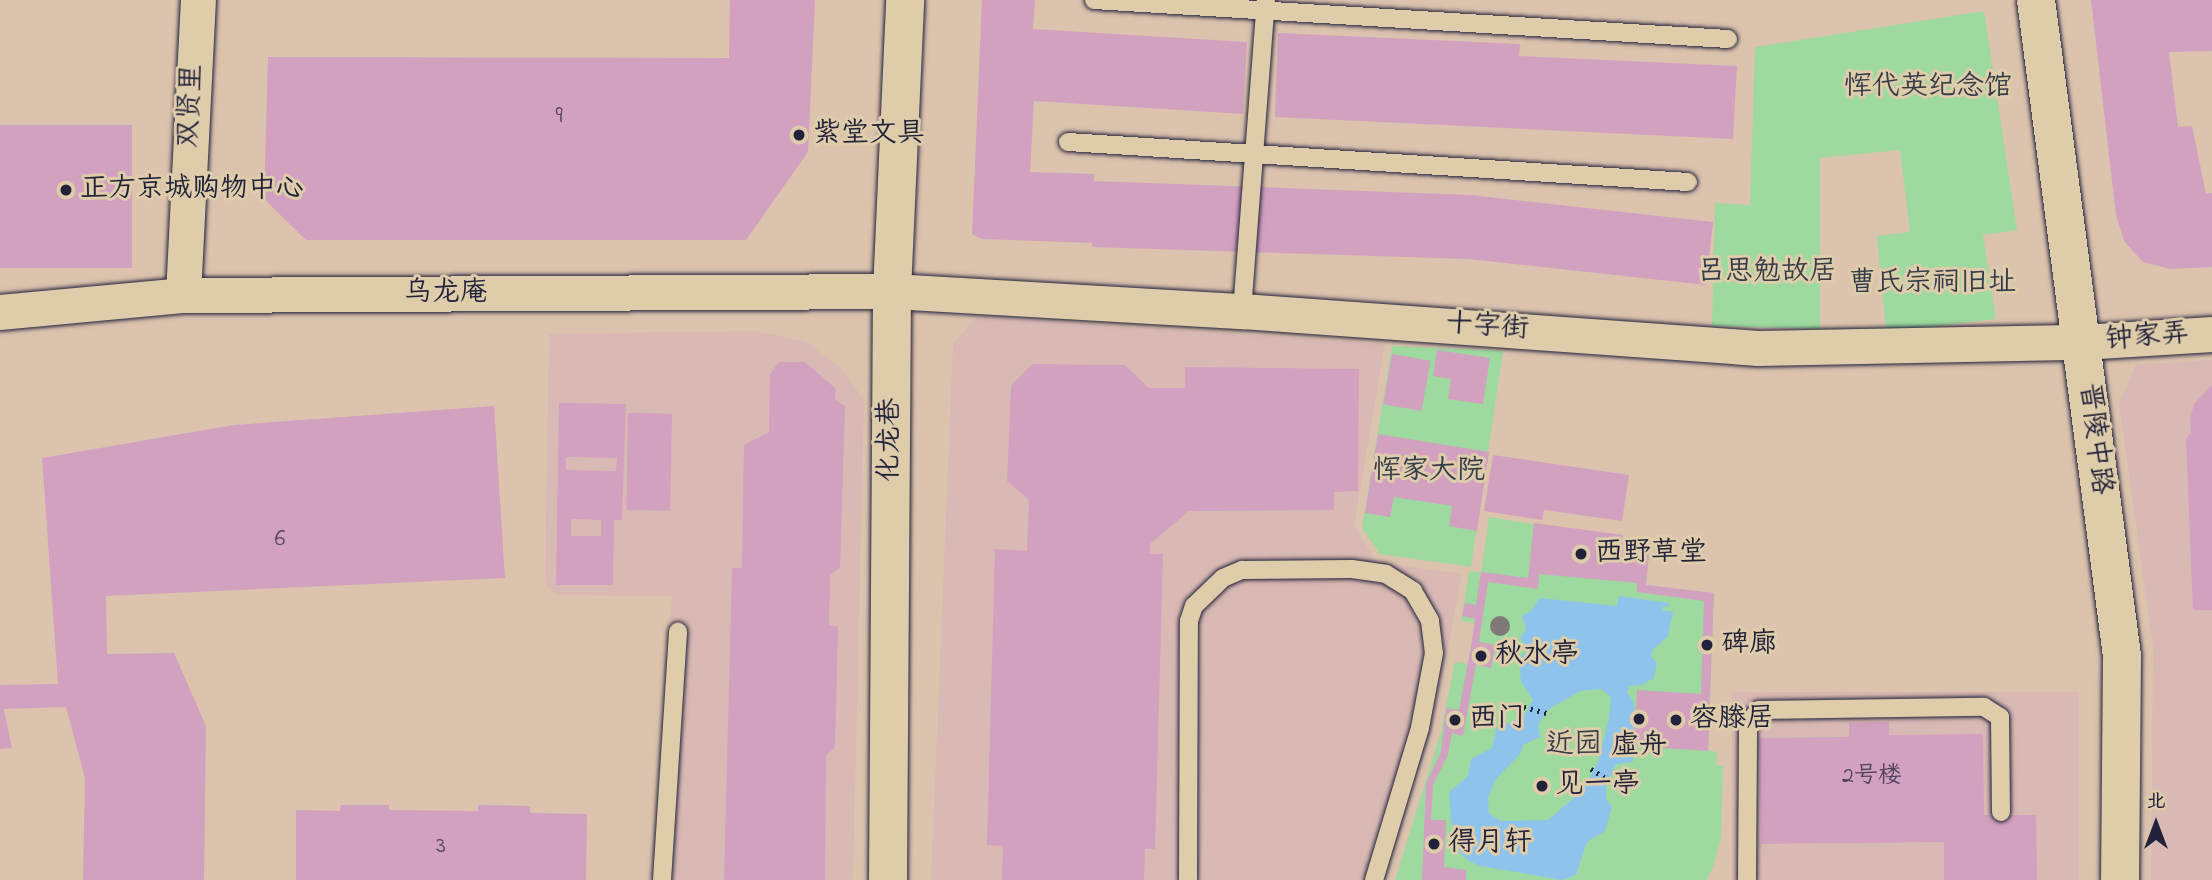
<!DOCTYPE html>
<meta charset="utf-8">
<style>
body{margin:0}
#map{position:relative;width:2212px;height:880px;overflow:hidden;background:#dcc3ae;font-family:"Indie Flower","LXGW WenKai TC",sans-serif}
div>[style]{position:absolute}
[style*='--x']{left:calc(var(--x)*1px);top:calc(var(--y)*1px);width:calc(var(--w)*1px);rotate:calc(var(--a)*1deg)}
.built>*{inset:0;background:#d9b9b3;transform-origin:0 0}
.green>*{inset:0;background:#9ed9a0}
.water>*{inset:0;background:#8ec4ec}
.building>*{inset:0;background:#d2a1bf;transform-origin:0 0}
.path>*{height:4.5px;margin-top:-2.25px;transform-origin:0;background:repeating-linear-gradient(90deg,#22223b 0 2px,transparent 0 7px)}
.roads{filter:drop-shadow(0 0 2px #22223b) drop-shadow(0 0 2px #22223b)}
.service>*{height:18px;margin:-9px;padding:0 9px;transform-origin:9px;border-radius:9px;background:#deccaa}
.minor>*{height:35px;margin:-17.5px;padding:0 17.5px;transform-origin:17.5px;border-radius:17.5px;background:#deccaa}
.tertiary>*{height:38px;margin:-19px;padding:0 19px;transform-origin:19px;border-radius:19px;background:#deccaa}
.secondary>*{height:38px;margin:-19px;padding:0 19px;transform-origin:19px;border-radius:19px;background:#deccaa}
.trees>*{width:20px;height:20px;margin:-10px;border-radius:50%;background:#807977}
.dots>*{width:19px;height:19px;translate:-50% -50%;box-sizing:border-box;border:4px solid #deccaa;border-radius:50%}
span{translate:-50% -50%;white-space:nowrap;text-align:center;line-height:1.15;-webkit-text-stroke:6px #deccaa;paint-order:stroke}
.number-label{font-size:24px;color:#4e425c}
.number-label span{-webkit-text-stroke-width:0}
.park-label{font-size:28px;color:#353d4a}
.street-label{font-size:28px;color:#22223b}
.poi-label{font-size:28px;color:#22223b}
.left{translate:0 -50%;text-align:left}
.north{position:absolute;left:2121px;top:789px;width:70px;height:70px;-webkit-text-stroke:5px #deccaa;paint-order:stroke;rotate:0deg;font-size:19px;font-weight:700;line-height:28px;text-align:center;color:#22223b}
.north::after{content:'';display:block;margin:auto;width:24px;height:32px;background:#22223b;clip-path:polygon(50% 0,100% 100%,50% 72%,0 100%)}
</style>
<div id="map">
<div class="built">
<div style="clip-path:polygon(977px 316px,1385px 344px,1354px 526px,1377px 562px,1462px 574px,1433px 727px,1384px 880px,931px 880px,953px 344px)"></div>
<div style="clip-path:polygon(756px 331px,806px 342px,843px 370px,864px 400px,853px 880px,654px 880px,672px 596px,557px 595px,548px 588px,545px 577px,549px 334px)"></div>
<div style="clip-path:polygon(2212px 360px,2212px 880px,2151px 880px,2153px 646px,2119px 404px,2136px 365px)"></div>
<div style="left:2079px;top:692px;width:188px;height:347px;rotate:90deg"></div>
</div>
<div class="green">
<div style="clip-path:polygon(1984px 11px,2017px 230px,1983px 235px,1996px 319px,1886px 332px,1877px 236px,1910px 232px,1900px 150px,1820px 158px,1820px 329px,1712px 326px,1715px 203px,1750px 205px,1755px 47px)"></div>
<div style="clip-path:polygon(1392px 346px,1503px 351px,1471px 567px,1380px 554px,1362px 528px)"></div>
<div style="clip-path:polygon(1489px 517px,1544px 526px,1623px 535px,1623px 539px,1650px 543px,1646px 585px,1714px 593px,1708px 750px,1717px 752px,1716px 765px,1723px 766px,1721px 838px,1712px 870px,1706px 880px,1395px 880px,1441px 732px,1455px 662px,1468px 664px,1475px 623px,1462px 621px,1462px 616px,1469px 571px,1481px 572px)"></div>
</div>
<div class="water">
<div style="clip-path:polygon(evenodd,1619px 596px,1669px 603px,1668px 607px,1663px 606px,1662px 610px,1673px 612px,1668px 636px,1653px 650px,1651px 656px,1657px 663px,1654px 678px,1641px 685px,1629px 686px,1627px 692px,1634px 703px,1633px 762px,1616px 764px,1606px 786px,1606px 799px,1612px 807px,1605px 831px,1587px 842px,1576px 875px,1562px 880px,1480px 866px,1469px 861px,1460px 853px,1451px 820px,1449px 792px,1468px 776px,1471px 759px,1492px 748px,1497px 727px,1523px 717px,1533px 700px,1521px 682px,1519px 657px,1529px 650px,1520px 638px,1526px 629px,1522px 616px,1531px 611px,1540px 598px,1617px 606px,1619px 596px,1601px 689px,1610px 696px,1611px 702px,1608px 723px,1598px 762px,1583px 790px,1548px 820px,1500px 821px,1489px 813px,1488px 798px,1496px 779px,1521px 753px,1523px 745px,1540px 737px,1538px 725px,1549px 709px,1580px 691px,1601px 689px)"></div>
</div>
<div class="building">
<div style="clip-path:polygon(730px 0,815px 0,808px 152px,746px 240px,306px 240px,264px 199px,268px 57px,729px 58px)"></div>
<div style="clip-path:polygon(982px 0,1035px 0,1033px 29px,1247px 42px,1243px 114px,1034px 101px,1030px 172px,1094px 174px,1094px 181px,1471px 195px,1713px 222px,1706px 285px,1468px 259px,1092px 247px,1092px 243px,982px 239px,972px 234px)"></div>
<div style="clip-path:polygon(2091px 0,2212px 0,2212px 51px,2169px 52px,2178px 127px,2192px 126px,2206px 194px,2212px 193px,2212px 267px,2170px 269px,2143px 262px,2124px 241px,2116px 215px)"></div>
<div style="clip-path:polygon(1278px 33px,1520px 44px,1519px 56px,1737px 66px,1733px 139px,1275px 117px)"></div>
<div style="left:0;top:125px;width:132px;height:143px"></div>
<div style="clip-path:polygon(1437px 350px,1490px 358px,1483px 404px,1448px 399px,1451px 379px,1433px 376px)"></div>
<div style="left:1392px;top:354px;width:39px;height:51px;rotate:10deg"></div>
<div style="clip-path:polygon(779px 362px,805px 362px,836px 389px,835px 400px,845px 406px,840px 567px,830px 575px,829px 626px,838px 626px,835px 747px,826px 756px,825px 880px,724px 880px,732px 568px,742px 568px,744px 445px,769px 432px,770px 374px)"></div>
<div style="clip-path:polygon(1032px 364px,1125px 365px,1149px 388px,1185px 388px,1185px 367px,1359px 369px,1358px 491px,1334px 492px,1334px 510px,1189px 511px,1150px 544px,1149px 554px,1163px 554px,1155px 849px,1145px 849px,1144px 880px,1002px 880px,1003px 846px,987px 845px,995px 549px,1027px 551px,1029px 500px,1007px 481px,1011px 386px)"></div>
<div style="clip-path:polygon(2212px 385px,2212px 610px,2193px 610px,2186px 438px,2191px 433px,2190px 419px,2194px 404px)"></div>
<div style="clip-path:polygon(evenodd,559px 403px,626px 404px,622px 520px,614px 520px,613px 585px,556px 585px,559px 403px,566px 457px,617px 458px,616px 471px,566px 470px,566px 457px,559px 403px,571px 519px,601px 520px,601px 536px,571px 536px,571px 519px)"></div>
<div style="clip-path:polygon(494px 406px,505px 578px,106px 596px,107px 654px,174px 653px,206px 726px,204px 880px,83px 880px,85px 778px,66px 707px,4px 709px,12px 748px,0 749px,0 685px,58px 684px,42px 458px,234px 425px)"></div>
<div style="left:628px;top:413px;width:44px;height:97px;rotate:1deg"></div>
<div style="clip-path:polygon(1378px 434px,1489px 452px,1477px 531px,1449px 526px,1452px 506px,1394px 497px,1390px 517px,1365px 513px)"></div>
<div style="clip-path:polygon(1493px 455px,1629px 475px,1622px 521px,1544px 510px,1542px 520px,1484px 511px)"></div>
<div style="clip-path:polygon(1534px 523px,1623px 535px,1622px 539px,1650px 543px,1646px 585px,1714px 593px,1708px 751px,1633px 746px,1637px 690px,1701px 694px,1704px 601px,1637px 592px,1637px 583px,1539px 574px,1538px 589px,1488px 582px,1479px 642px,1495px 645px,1491px 668px,1476px 665px,1463px 736px,1452px 733px,1448px 755px,1433px 785px,1431px 820px,1446px 820px,1444px 867px,1466px 870px,1466px 880px,1422px 880px,1426px 784px,1441px 752px,1446px 708px,1459px 710px,1472px 641px,1475px 619px,1462px 616px,1465px 603px,1476px 605px,1481px 572px,1528px 578px)"></div>
<div style="clip-path:polygon(1889px 722px,1889px 735px,1983px 734px,1984px 815px,2036px 815px,2037px 880px,1944px 880px,1944px 842px,1761px 844px,1759px 738px,1849px 737px,1849px 723px)"></div>
<div style="clip-path:polygon(1544px 779px,1550px 785px,1547px 792px,1539px 794px,1533px 787px,1537px 780px)"></div>
<div style="clip-path:polygon(341px 805px,389px 805px,389px 810px,478px 811px,478px 805px,530px 806px,530px 813px,587px 814px,586px 880px,296px 880px,296px 810px,340px 811px)"></div>
</div>
<div class="path">
<div style="--x:1524;--y:707;--w:28;--a:15"></div>
<div style="--x:1591;--y:769;--w:25;--a:32"></div>
</div>
<div class="roads">
<div class="service">
<div style="--x:1094;--y:0;--w:635;--a:3.52"></div>
<div style="--x:1068;--y:142;--w:621;--a:3.69"></div>
<div style="--x:1242;--y:311;--w:312;--a:-85.6"></div>
<div style="--x:662;--y:880;--w:249;--a:-86.3"></div>
<div style="--x:1188;--y:880;--w:259;--a:-89.8"></div>
<div style="--x:1189;--y:621;--w:16;--a:-72"></div>
<div style="--x:1194;--y:606;--w:40;--a:-44"></div>
<div style="--x:1223;--y:578;--w:21;--a:-23"></div>
<div style="--x:1242;--y:570;--w:110;--a:-0.5"></div>
<div style="--x:1352;--y:569;--w:34;--a:8"></div>
<div style="--x:1386;--y:574;--w:32;--a:32"></div>
<div style="--x:1413;--y:591;--w:34;--a:60"></div>
<div style="--x:1430;--y:621;--w:32;--a:83"></div>
<div style="--x:1434;--y:653;--w:76;--a:100.6"></div>
<div style="--x:1420;--y:728;--w:159;--a:106.8"></div>
<div style="--x:1747;--y:880;--w:157;--a:-89.6"></div>
<div style="--x:1748;--y:723;--w:17;--a:-50"></div>
<div style="--x:1759;--y:710;--w:225;--a:-0.8"></div>
<div style="--x:1984;--y:707;--w:19;--a:32"></div>
<div style="--x:2000;--y:717;--w:95;--a:89.4"></div>
</div>
<div class="minor">
<div style="--x:183;--y:295;--w:295;--a:-87.1"></div>
<div style="--x:0;--y:312;--w:184;--a:-5.3"></div>
<div style="--x:183;--y:295;--w:709;--a:-0.32"></div>
<div style="--x:892;--y:291;--w:351;--a:3.3"></div>
<div style="--x:1242;--y:311;--w:517;--a:4.1"></div>
<div style="--x:1758;--y:348;--w:324;--a:-1.1"></div>
<div style="--x:2082;--y:342;--w:130;--a:-3.5"></div>
</div>
<div class="tertiary">
<div style="--x:888;--y:880;--w:589;--a:-89.61"></div>
<div style="--x:892;--y:291;--w:291;--a:-87.4"></div>
</div>
<div class="secondary">
<div style="--x:2036;--y:0;--w:662;--a:82.53"></div>
<div style="--x:2122;--y:656;--w:224;--a:90.5"></div>
</div>
</div>
<div class="trees">
<div style="left:1500px;top:626px"></div>
</div>
<div class="dots">
<div style="left:799px;top:135px;background:#22223b"></div>
<div style="left:66px;top:190px;background:#22223b"></div>
<div style="left:1581px;top:554px;background:#22223b"></div>
<div style="left:1707px;top:645px;background:#22223b"></div>
<div style="left:1481px;top:656px;background:#22223b"></div>
<div style="left:1639px;top:719px;background:#22223b"></div>
<div style="left:1455px;top:720px;background:#22223b"></div>
<div style="left:1676px;top:720px;background:#22223b"></div>
<div style="left:1542px;top:786px;background:#22223b"></div>
<div style="left:1434px;top:844px;background:#22223b"></div>
</div>
<div class="number-label">
<span style="left:559px;top:117px">9</span>
<span style="left:280px;top:540px">6</span>
<span style="left:1872px;top:777px">2号楼</span>
<span style="left:441px;top:847px">3</span>
</div>
<div class="park-label">
<span style="left:1928px;top:88px">恽代英纪念馆</span>
<span style="left:1767px;top:273px">吕思勉故居</span>
<span style="left:1932px;top:284px">曹氏宗祠旧址</span>
<span style="left:1429px;top:472px">恽家大院</span>
<span style="left:1574px;top:746px">近园</span>
</div>
<div class="street-label">
<span style="left:192px;top:106px;rotate:-87deg">双贤里</span>
<span style="left:446px;top:294px">乌龙庵</span>
<span style="left:1487px;top:328px;rotate:4deg">十字街</span>
<span style="left:2147px;top:338px;rotate:-4deg">钟家弄</span>
<span style="left:2094px;top:439px;rotate:83deg">晋陵中路</span>
<span style="left:891px;top:440px;rotate:-90deg">化龙巷</span>
</div>
<div class="poi-label">
<span class="left" style="left:813px;top:135px">紫堂文具</span>
<span class="left" style="left:80px;top:190px">正方京城购物中心</span>
<span class="left" style="left:1595px;top:554px">西野草堂</span>
<span class="left" style="left:1721px;top:645px">碑廊</span>
<span class="left" style="left:1495px;top:656px">秋水亭</span>
<span class="left" style="left:1469px;top:720px">西门</span>
<span class="left" style="left:1690px;top:720px">容滕居</span>
<span style="left:1639px;top:747px">虚舟</span>
<span class="left" style="left:1556px;top:786px">见一亭</span>
<span class="left" style="left:1448px;top:844px">得月轩</span>
</div>
<div class="north">北</div>
</div>
